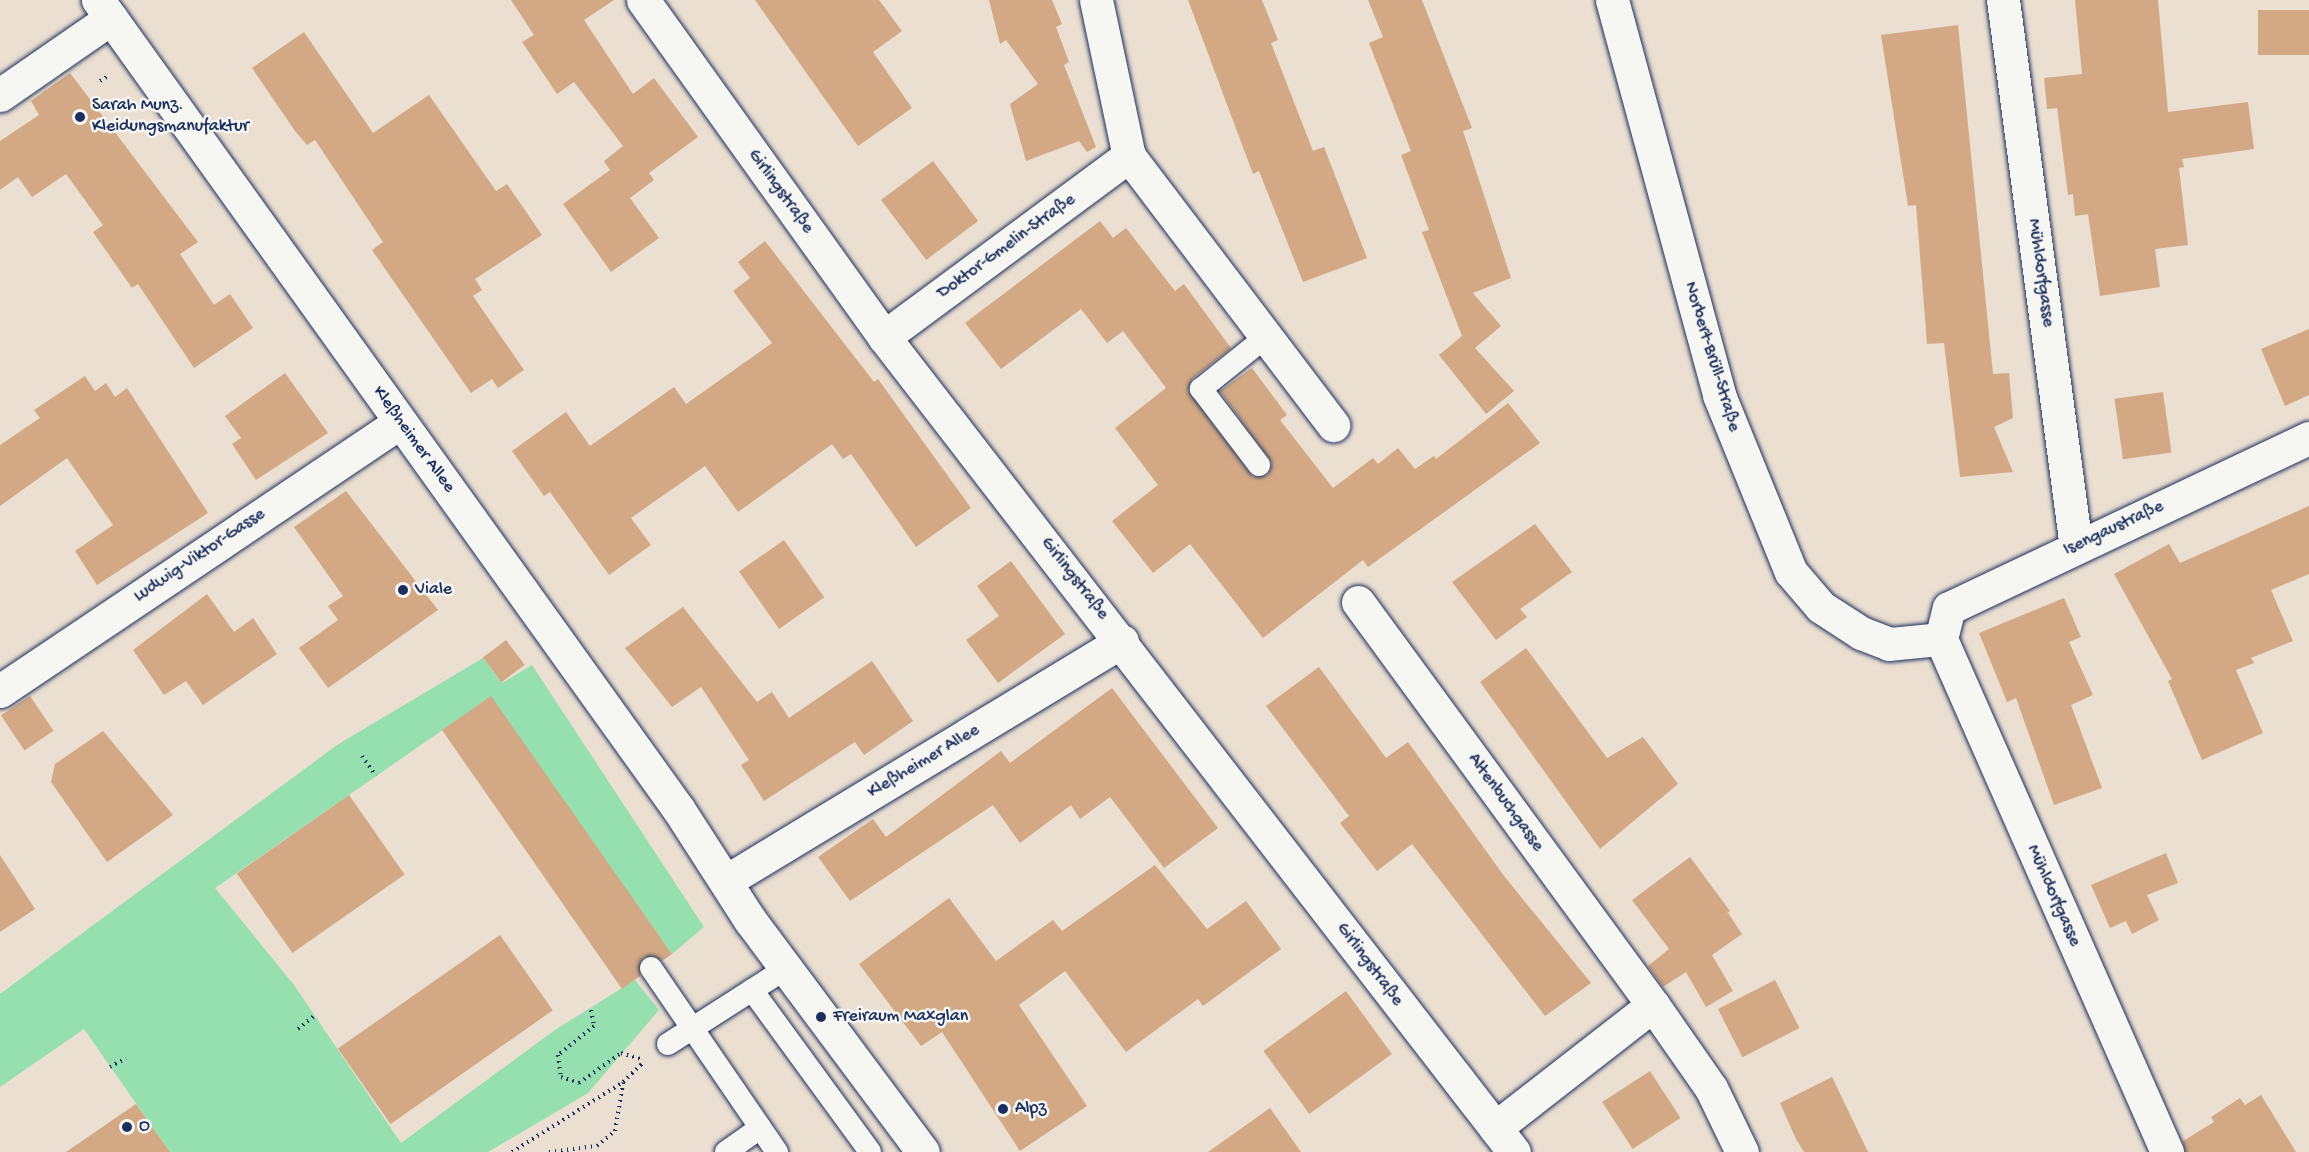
<!DOCTYPE html>
<meta charset="utf-8">
<style>
body{margin:0}
#map{position:relative;width:2309px;height:1152px;overflow:hidden;background:#ebdfd1;font-family:"Gochi Hand",sans-serif}
div>[style]{position:absolute}
[style*='--x']{left:calc(var(--x)*1px);top:calc(var(--y)*1px);width:calc(var(--w)*1px);rotate:calc(var(--a)*1deg)}
.green>*{inset:0;background:#96dfae}
.building>*{inset:0;background:#d2a984;transform-origin:0 0}
.path>*{height:4px;margin-top:-2px;transform-origin:0;background:repeating-linear-gradient(90deg,#1b2f5e 0 1.5px,transparent 0 6px)}
.roads{filter:drop-shadow(0 0 2px #1b2f5e) drop-shadow(0 0 2px #1b2f5e)}
.service>*{height:22px;margin:-11px;padding:0 11px;transform-origin:11px;border-radius:11px;background:#f6f6f2}
.minor>*{height:33px;margin:-16.5px;padding:0 16.5px;transform-origin:16.5px;border-radius:16.5px;background:#f6f6f2}
.tertiary>*{height:33px;margin:-16.5px;padding:0 16.5px;transform-origin:16.5px;border-radius:16.5px;background:#f6f6f2}
.dots>*{width:16px;height:16px;translate:-50% -50%;box-sizing:border-box;border:3px solid #f6f6f2;border-radius:50%}
span{translate:-50% -50%;white-space:nowrap;text-align:center;line-height:1.15;-webkit-text-stroke:5px #f6f6f2;paint-order:stroke}
.poi-label{font-size:18px;color:#1b2f5e}
.left{translate:0 -50%;text-align:left}
.street-label{font-size:18px;color:#1b2f5e}
</style>
<div id="map">
<div class="green">
<div style="clip-path:polygon(483px 658px,502px 683px,532px 665px,704px 927px,672px 954px,490px 697px,215px 888px,294px 985px,401px 1143px,555px 1030px,635px 980px,659px 1010px,588px 1093px,488px 1152px,170px 1152px,84px 1029px,0 1087px,0 994px,337px 745px)"></div>
</div>
<div class="building">
<div style="clip-path:polygon(511px 0,614px 0,584px 20px,633px 94px,654px 78px,698px 137px,649px 173px,654px 180px,630px 198px,659px 238px,611px 272px,563px 204px,610px 170px,604px 161px,623px 146px,574px 82px,557px 94px,522px 42px,534px 35px)"></div>
<div style="clip-path:polygon(755px 0,879px 0,902px 31px,873px 52px,912px 108px,858px 146px)"></div>
<div style="clip-path:polygon(989px 0,1052px 0,1062px 24px,1056px 27px,1069px 62px,1064px 65px,1096px 147px,1087px 152px,1079px 141px,1026px 161px,1010px 104px,1038px 84px,1006px 40px,1000px 44px)"></div>
<div style="clip-path:polygon(1188px 0,1262px 0,1278px 40px,1271px 43px,1313px 151px,1324px 147px,1367px 258px,1303px 282px,1259px 171px,1253px 174px)"></div>
<div style="clip-path:polygon(1368px 0,1422px 0,1472px 128px,1463px 131px,1511px 278px,1473px 293px,1501px 326px,1475px 348px,1514px 391px,1486px 414px,1439px 355px,1462px 336px,1422px 232px,1429px 230px,1401px 155px,1411px 151px,1369px 43px,1383px 37px)"></div>
<div style="clip-path:polygon(2075px 0,2158px 0,2168px 112px,2248px 102px,2254px 149px,2182px 159px,2184px 167px,2179px 168px,2188px 245px,2155px 249px,2160px 287px,2100px 296px,2088px 214px,2075px 216px,2073px 194px,2068px 195px,2057px 108px,2047px 109px,2044px 78px,2082px 74px)"></div>
<div style="left:2309px;top:10px;width:45px;height:51px;rotate:90deg"></div>
<div style="clip-path:polygon(1958px 25px,1993px 374px,2009px 373px,2013px 418px,1994px 427px,2013px 472px,1960px 477px,1944px 343px,1927px 344px,1916px 205px,1908px 206px,1881px 35px)"></div>
<div style="clip-path:polygon(304px 32px,373px 133px,429px 95px,496px 191px,507px 184px,542px 235px,475px 279px,482px 290px,473px 296px,524px 370px,498px 388px,492px 379px,471px 393px,372px 250px,383px 242px,315px 140px,307px 145px,295px 131px,252px 68px)"></div>
<div style="clip-path:polygon(70px 73px,198px 242px,180px 254px,214px 305px,230px 294px,253px 328px,194px 368px,138px 284px,132px 288px,93px 232px,103px 225px,66px 174px,32px 197px,18px 177px,0 190px,0 141px,39px 115px,31px 101px)"></div>
<div style="left:933px;top:161px;width:75px;height:65px;rotate:53deg"></div>
<div style="clip-path:polygon(1100px 221px,1113px 238px,1126px 228px,1175px 291px,1184px 284px,1231px 348px,1192px 379px,1188px 391px,1253px 477px,1268px 475px,1272px 463px,1220px 391px,1252px 368px,1287px 415px,1280px 420px,1333px 488px,1373px 458px,1378px 464px,1398px 448px,1415px 469px,1434px 456px,1436px 459px,1508px 403px,1540px 443px,1368px 567px,1363px 560px,1263px 638px,1190px 544px,1153px 573px,1112px 521px,1158px 485px,1115px 428px,1166px 388px,1123px 331px,1107px 343px,1081px 309px,1001px 369px,965px 323px)"></div>
<div style="clip-path:polygon(765px 241px,874px 382px,878px 379px,971px 508px,916px 547px,851px 454px,843px 459px,832px 444px,738px 512px,705px 466px,631px 518px,651px 545px,609px 575px,550px 492px,544px 496px,512px 451px,566px 412px,590px 446px,674px 387px,686px 404px,772px 343px,733px 291px,750px 278px,738px 262px)"></div>
<div style="clip-path:polygon(2309px 329px,2309px 395px,2285px 406px,2261px 349px)"></div>
<div style="clip-path:polygon(285px 373px,328px 433px,256px 480px,232px 444px,241px 438px,225px 416px)"></div>
<div style="clip-path:polygon(85px 376px,95px 391px,106px 383px,115px 397px,127px 388px,208px 513px,97px 585px,75px 551px,113px 525px,67px 458px,0 506px,0 445px,40px 418px,34px 410px)"></div>
<div style="left:2163px;top:392px;width:61px;height:49px;rotate:82deg"></div>
<div style="clip-path:polygon(346px 491px,438px 610px,328px 688px,299px 648px,338px 620px,328px 606px,343px 596px,294px 527px)"></div>
<div style="clip-path:polygon(2309px 506px,2309px 574px,2271px 590px,2293px 641px,2251px 658px,2254px 663px,2236px 670px,2263px 733px,2202px 760px,2168px 681px,2172px 679px,2114px 574px,2169px 544px,2180px 563px)"></div>
<div style="clip-path:polygon(1535px 524px,1572px 572px,1520px 609px,1527px 617px,1496px 640px,1452px 582px)"></div>
<div style="left:784px;top:540px;width:70px;height:55px;rotate:55deg"></div>
<div style="clip-path:polygon(1011px 561px,1065px 634px,998px 683px,966px 640px,999px 616px,977px 586px)"></div>
<div style="clip-path:polygon(207px 594px,234px 632px,253px 618px,277px 654px,203px 705px,186px 681px,164px 695px,133px 650px)"></div>
<div style="clip-path:polygon(2064px 598px,2081px 637px,2069px 642px,2093px 695px,2071px 705px,2102px 788px,2054px 805px,2016px 698px,2007px 702px,1979px 633px)"></div>
<div style="clip-path:polygon(683px 607px,757px 702px,772px 692px,789px 718px,872px 661px,913px 721px,864px 755px,855px 742px,764px 801px,741px 765px,749px 760px,701px 687px,672px 707px,625px 648px)"></div>
<div style="left:506px;top:640px;width:31px;height:29px;rotate:53deg"></div>
<div style="clip-path:polygon(1526px 648px,1607px 758px,1643px 737px,1678px 784px,1600px 849px,1480px 682px)"></div>
<div style="clip-path:polygon(1319px 667px,1386px 758px,1408px 742px,1504px 876px,1591px 983px,1545px 1016px,1412px 844px,1377px 871px,1340px 823px,1349px 816px,1266px 706px)"></div>
<div style="clip-path:polygon(1112px 688px,1218px 828px,1164px 868px,1110px 797px,1080px 819px,1071px 805px,1020px 843px,993px 805px,850px 901px,818px 857px,873px 819px,886px 837px,1001px 751px,1010px 763px)"></div>
<div style="left:30px;top:696px;width:42px;height:35px;rotate:56deg"></div>
<div style="clip-path:polygon(491px 696px,672px 954px,662px 961px,643px 957px,640px 976px,622px 989px,442px 730px)"></div>
<div style="clip-path:polygon(103px 731px,173px 815px,107px 862px,51px 782px,55px 764px)"></div>
<div style="left:349px;top:795px;width:97px;height:137px;rotate:55deg"></div>
<div style="clip-path:polygon(2166px 853px,2178px 883px,2147px 895px,2159px 920px,2132px 934px,2126px 921px,2110px 928px,2091px 885px)"></div>
<div style="clip-path:polygon(0 855px,35px 909px,0 932px)"></div>
<div style="clip-path:polygon(1690px 857px,1730px 911px,1723px 916px,1728px 913px,1742px 934px,1712px 955px,1733px 991px,1706px 1007px,1686px 972px,1663px 987px,1648px 966px,1669px 949px,1632px 900px)"></div>
<div style="clip-path:polygon(1155px 865px,1207px 929px,1246px 901px,1281px 949px,1203px 1006px,1198px 999px,1126px 1052px,1065px 971px,1019px 1005px,1087px 1106px,1020px 1151px,942px 1032px,921px 1046px,859px 964px,949px 898px,996px 961px,1053px 920px,1062px 931px)"></div>
<div style="left:500px;top:935px;width:92px;height:198px;rotate:55deg"></div>
<div style="left:1775px;top:980px;width:54px;height:64px;rotate:63deg"></div>
<div style="left:1346px;top:991px;width:78px;height:102px;rotate:54deg"></div>
<div style="left:1650px;top:1071px;width:56px;height:57px;rotate:57deg"></div>
<div style="clip-path:polygon(1832px 1077px,1868px 1152px,1804px 1152px,1796px 1139px,1780px 1103px)"></div>
<div style="clip-path:polygon(2261px 1095px,2296px 1152px,2185px 1152px,2183px 1141px,2214px 1122px,2211px 1117px,2240px 1098px,2245px 1105px)"></div>
<div style="clip-path:polygon(136px 1104px,170px 1152px,66px 1152px)"></div>
<div style="clip-path:polygon(1270px 1108px,1301px 1152px,1208px 1152px)"></div>
</div>
<div class="path">
<div style="--x:100;--y:81;--w:9;--a:-32"></div>
<div style="--x:362;--y:756;--w:24;--a:55"></div>
<div style="--x:591;--y:1010;--w:16;--a:79"></div>
<div style="--x:594;--y:1026;--w:46;--a:141.1"></div>
<div style="--x:558;--y:1055;--w:22;--a:82"></div>
<div style="--x:561;--y:1077;--w:19;--a:18"></div>
<div style="--x:579;--y:1083;--w:52;--a:-35.5"></div>
<div style="--x:621;--y:1053;--w:21;--a:17"></div>
<div style="--x:298;--y:1029;--w:22;--a:-39"></div>
<div style="--x:110;--y:1067;--w:18;--a:-29"></div>
<div style="--x:512;--y:1152;--w:131;--a:-32.2"></div>
<div style="--x:623;--y:1082;--w:28;--a:-44"></div>
<div style="--x:549;--y:1152;--w:48;--a:-7.1"></div>
<div style="--x:597;--y:1146;--w:23;--a:-40"></div>
<div style="--x:615;--y:1131;--w:49;--a:-80.5"></div>
</div>
<div class="roads">
<div class="service">
<div style="--x:1259;--y:465;--w:96;--a:-127.3"></div>
<div style="--x:1201;--y:389;--w:85;--a:-38.8"></div>
<div style="--x:651;--y:968;--w:223;--a:55.6"></div>
<div style="--x:752;--y:990;--w:200;--a:53.9"></div>
<div style="--x:668;--y:1044;--w:139;--a:-32.7"></div>
<div style="--x:726;--y:1152;--w:42;--a:-35.2"></div>
</div>
<div class="minor">
<div style="--x:643;--y:0;--w:414;--a:54.4"></div>
<div style="--x:884;--y:337;--w:1030;--a:52.3"></div>
<div style="--x:1096;--y:0;--w:159;--a:78.1"></div>
<div style="--x:1129;--y:156;--w:338;--a:52.8"></div>
<div style="--x:1612;--y:0;--w:409;--a:74.8"></div>
<div style="--x:1719;--y:395;--w:191;--a:67.9"></div>
<div style="--x:1791;--y:572;--w:46;--a:49.4"></div>
<div style="--x:1821;--y:607;--w:48;--a:33"></div>
<div style="--x:1861;--y:633;--w:30;--a:21"></div>
<div style="--x:1889;--y:644;--w:52;--a:-5.5"></div>
<div style="--x:2003;--y:0;--w:552;--a:82.4"></div>
<div style="--x:0;--y:95;--w:135;--a:-34.7"></div>
<div style="--x:884;--y:337;--w:305;--a:-36.5"></div>
<div style="--x:1358;--y:602;--w:499;--a:53.8"></div>
<div style="--x:1653;--y:1005;--w:200;--a:142.1"></div>
<div style="--x:1941;--y:639;--w:561;--a:66.22"></div>
<div style="--x:1941;--y:639;--w:32;--a:-76"></div>
<div style="--x:1949;--y:608;--w:398;--a:-25.3"></div>
<div style="--x:0;--y:691;--w:482;--a:-33.9"></div>
<div style="--x:726;--y:881;--w:463;--a:-31.2"></div>
<div style="--x:1653;--y:1005;--w:101;--a:55.1"></div>
<div style="--x:1711;--y:1088;--w:71;--a:64.2"></div>
</div>
<div class="tertiary">
<div style="--x:98;--y:0;--w:997;--a:54.35"></div>
<div style="--x:679;--y:810;--w:131;--a:57.2"></div>
<div style="--x:750;--y:920;--w:289;--a:53.3"></div>
</div>
</div>
<div class="dots">
<div style="left:80px;top:117px;background:#1b2f5e"></div>
<div style="left:403px;top:590px;background:#1b2f5e"></div>
<div style="left:821px;top:1017px;background:#1b2f5e"></div>
<div style="left:1003px;top:1109px;background:#1b2f5e"></div>
<div style="left:127px;top:1127px;background:#1b2f5e"></div>
</div>
<div class="poi-label">
<span class="left" style="left:92px;top:117px">Sarah Munz.<br>Kleidungsmanufaktur</span>
<span class="left" style="left:415px;top:590px">Viale</span>
<span class="left" style="left:833px;top:1017px">Freiraum Maxglan</span>
<span class="left" style="left:1015px;top:1109px">Alpz</span>
<span class="left" style="left:139px;top:1127px">O</span>
</div>
<div class="street-label">
<span style="left:780px;top:192px;rotate:54deg">Girlingstraße</span>
<span style="left:1007px;top:247px;rotate:-36deg">Doktor-Gmelin-Straße</span>
<span style="left:2040px;top:273px;rotate:82deg">Mühldorfgasse</span>
<span style="left:1711px;top:357px;rotate:73deg">Norbert-Brüll-Straße</span>
<span style="left:413px;top:440px;rotate:54deg">Kleßheimer Allee</span>
<span style="left:2114px;top:529px;rotate:-25deg">Isengaustraße</span>
<span style="left:200px;top:556px;rotate:-34deg">Ludwig-Viktor-Gasse</span>
<span style="left:1074px;top:579px;rotate:52deg">Girlingstraße</span>
<span style="left:924px;top:762px;rotate:-31deg">Kleßheimer Allee</span>
<span style="left:1505px;top:803px;rotate:54deg">Altenbuchgasse</span>
<span style="left:2053px;top:896px;rotate:66deg">Mühldorfgasse</span>
<span style="left:1369px;top:965px;rotate:53deg">Girlingstraße</span>
</div>
</div>
